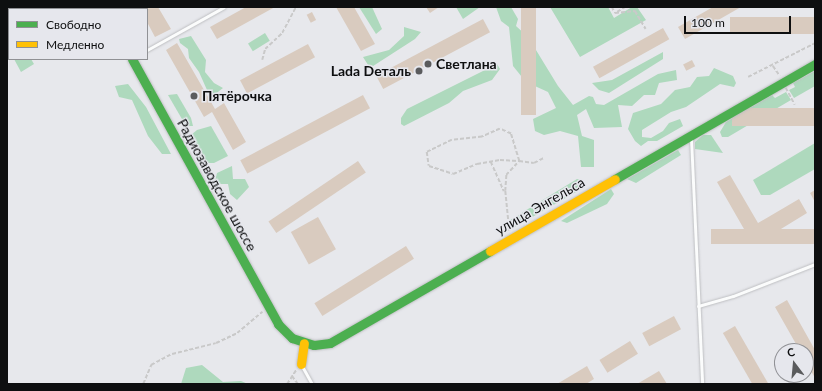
<!DOCTYPE html>
<meta charset="utf-8">
<style>
body{margin:0}
#map{position:relative;width:822px;height:391px;overflow:hidden;background:#e7e8ec;font-family:Lato,sans-serif}
div>[style]{position:absolute}
[style*='--x']{left:calc(var(--x)*1px);top:calc(var(--y)*1px);width:calc(var(--w)*1px);rotate:calc(var(--a)*1deg)}
.green>*{inset:0;background:#aed9bd;transform-origin:0 0}
.building>*{inset:0;background:#d9cbbf;transform-origin:0 0}
.path>*{height:1.5px;margin-top:-0.75px;transform-origin:0;background:repeating-linear-gradient(90deg,#c9c9c9 0 4px,transparent 0 6px)}
.roads{filter:drop-shadow(0 0 1px #bebfc2) drop-shadow(0 0 1px #bebfc2)}
.lane>*{height:3px;margin:-1.5px;padding:0 1.5px;transform-origin:1.5px;border-radius:1.5px;background:#fbfcfc}
.fast>*{height:9px;margin:-4.5px;padding:0 4.5px;transform-origin:4.5px;border-radius:4.5px;background:#4caf50}
.slow>*{height:9px;margin:-4.5px;padding:0 4.5px;transform-origin:4.5px;border-radius:4.5px;background:#ffc107}
.dots>*{width:11px;height:11px;translate:-50% -50%;box-sizing:border-box;border:2px solid #e6e7ed;border-radius:50%}
span{translate:-50% -50%;white-space:nowrap;text-align:center;line-height:1.15;-webkit-text-stroke:3px #e6e7ed;paint-order:stroke}
.poi-label{font-size:14px;color:#0e0f10;font-weight:700}
.left{translate:0 -50%;text-align:left}
.right{translate:-100% -50%;text-align:right}
.street-label{font-size:14px;color:#0e0f10}
.frame{position:absolute;inset:0;border:8px solid #0e0f10;pointer-events:none}
.legend{position:absolute;left:8px;top:8px;width:140px;height:52px;box-sizing:border-box;background:#e6e7ed;border:1px solid #909195;margin:0;padding:5px 7px;list-style:none;font-size:12px;color:#0e0f10}
.legend li{display:flex;align-items:center;gap:8px;height:20px}
.legend b{width:20px;border:1px solid #909195}
.north{position:absolute;left:774px;top:343px;width:40px;height:40px;box-sizing:border-box;background:#e6e7ed;border:1px solid #909195;border-radius:50%;rotate:344deg;font-size:11px;font-weight:700;line-height:16px;text-align:center;color:#0e0f10}
.north::after{content:'';display:block;margin:auto;width:14px;height:18px;background:#5a5b5d;clip-path:polygon(50% 0,100% 100%,50% 72%,0 100%)}
.scale{position:absolute;left:684px;top:16px;width:107px;height:18px;box-sizing:border-box;border:2px solid #0e0f10;border-top:0;padding-left:5px;font-size:12px;line-height:14px;white-space:nowrap;color:#0e0f10;-webkit-text-stroke:3px #e6e7ed;paint-order:stroke}
</style>
<div id="map">
<div class="green">
<div style="clip-path:polygon(359px 7px,372px 7px,382px 29px,376px 34px)"></div>
<div style="clip-path:polygon(456px 7px,480px 7px,463px 19px)"></div>
<div style="clip-path:polygon(496px 7px,511px 7px,518px 19px,516px 26px,528px 37px,558px 86px,573px 105px,589px 96px,593px 97px,596px 104px,604px 105px,658px 74px,676px 70px,677px 80px,659px 83px,655px 95px,644px 95px,632px 106px,618px 105px,622px 127px,594px 128px,586px 109px,577px 115px,582px 136px,594px 140px,594px 167px,581px 167px,578px 136px,560px 131px,544px 135px,535px 131px,533px 119px,556px 108px,548px 92px,526px 82px,513px 66px,509px 27px,501px 21px)"></div>
<div style="clip-path:polygon(550px 7px,608px 7px,614px 18px,632px 7px,637px 7px,646px 20px,580px 57px)"></div>
<div style="clip-path:polygon(404px 27px,421px 32px,415px 39px,370px 68px,363px 57px,389px 50px,404px 36px)"></div>
<div style="left:265px;top:33px;width:9px;height:20px;rotate:58deg"></div>
<div style="clip-path:polygon(191px 36px,206px 60px,205px 72px,214px 83px,223px 88px,214px 95px,207px 90px,199px 72px,189px 58px,188px 49px,180px 43px,179px 39px)"></div>
<div style="clip-path:polygon(663px 52px,663px 59px,609px 93px,599px 90px,592px 83px,612px 80px)"></div>
<div style="clip-path:polygon(14px 59px,31px 59px,34px 64px,21px 72px)"></div>
<div style="clip-path:polygon(497px 64px,500px 69px,492px 80px,463px 91px,449px 103px,404px 126px,401px 124px,401px 118px,407px 109px)"></div>
<div style="clip-path:polygon(714px 68px,733px 76px,736px 83px,734px 87px,720px 84px,686px 107px,671px 112px,642px 130px,642px 137px,651px 138px,663px 131px,669px 123px,680px 119px,683px 126px,657px 141px,648px 141px,641px 146px,635px 141px,628px 129px,633px 113px,661px 104px,675px 90px,690px 87px,697px 77px,709px 76px)"></div>
<div style="clip-path:polygon(815px 71px,815px 86px,794px 98px,789px 90px,795px 87px,793px 83px)"></div>
<div style="clip-path:polygon(128px 84px,146px 107px,171px 154px,162px 154px,148px 136px,132px 100px,119px 97px,115px 86px)"></div>
<div style="clip-path:polygon(786px 92px,791px 100px,728px 137px,722px 137px,720px 132px,726px 122px,772px 95px,775px 98px)"></div>
<div style="clip-path:polygon(177px 94px,191px 118px,193px 126px,186px 126px,168px 95px)"></div>
<div style="clip-path:polygon(211px 126px,228px 156px,214px 163px,205px 163px,191px 135px,197px 130px)"></div>
<div style="clip-path:polygon(703px 135px,711px 135px,723px 153px,695px 149px,695px 142px)"></div>
<div style="clip-path:polygon(815px 143px,815px 169px,770px 195px,761px 195px,753px 180px)"></div>
<div style="clip-path:polygon(678px 150px,681px 155px,636px 183px,627px 179px)"></div>
<div style="clip-path:polygon(232px 166px,233px 179px,245px 179px,249px 187px,237px 200px,230px 194px,228px 184px,219px 184px,215px 181px,217px 173px)"></div>
<div style="clip-path:polygon(577px 179px,582px 180px,585px 187px,513px 228px,511px 225px,510px 220px)"></div>
<div style="clip-path:polygon(611px 189px,614px 194px,607px 204px,567px 223px,561px 221px)"></div>
<div style="clip-path:polygon(202px 365px,223px 382px,241px 381px,248px 384px,181px 384px,186px 368px)"></div>
</div>
<div class="building">
<div style="left:26px;top:7px;width:26px;height:2px"></div>
<div style="clip-path:polygon(139px 7px,158px 7px,171px 29px,155px 37px,147px 22px,147px 9px)"></div>
<div style="clip-path:polygon(246px 7px,275px 7px,217px 39px,210px 27px)"></div>
<div style="clip-path:polygon(336px 7px,354px 7px,375px 44px,361px 51px)"></div>
<div style="clip-path:polygon(426px 7px,439px 7px,430px 13px)"></div>
<div style="left:521px;top:7px;width:15px;height:108px"></div>
<div style="clip-path:polygon(713px 7px,741px 7px,685px 39px,678px 27px)"></div>
<div style="left:312px;top:12px;width:9px;height:6px;rotate:63deg"></div>
<div style="left:815px;top:17px;width:17px;height:85px;rotate:90deg"></div>
<div style="left:483px;top:19px;width:15px;height:121px;rotate:62deg"></div>
<div style="left:663px;top:28px;width:13px;height:80px;rotate:61deg"></div>
<div style="clip-path:polygon(177px 43px,215px 109px,224px 103px,246px 142px,233px 150px,212px 112px,204px 117px,166px 50px)"></div>
<div style="left:308px;top:44px;width:15px;height:77px;rotate:62deg"></div>
<div style="left:692px;top:60px;width:7px;height:10px;rotate:63deg"></div>
<div style="left:363px;top:95px;width:15px;height:139px;rotate:62deg"></div>
<div style="left:815px;top:108px;width:18px;height:83px;rotate:90deg"></div>
<div style="left:358px;top:161px;width:14px;height:108px;rotate:56deg"></div>
<div style="clip-path:polygon(730px 175px,758px 223px,799px 199px,807px 213px,763px 240px,748px 236px,717px 182px)"></div>
<div style="clip-path:polygon(815px 190px,815px 202px,810px 193px)"></div>
<div style="left:318px;top:217px;width:37px;height:31px;rotate:61deg"></div>
<div style="left:815px;top:229px;width:15px;height:104px;rotate:90deg"></div>
<div style="left:406px;top:246px;width:15px;height:108px;rotate:58deg"></div>
<div style="clip-path:polygon(787px 300px,815px 350px,815px 378px,806px 362px,806px 351px,800px 351px,775px 307px)"></div>
<div style="left:674px;top:316px;width:15px;height:36px;rotate:62deg"></div>
<div style="left:735px;top:326px;width:67px;height:14px;rotate:60deg"></div>
<div style="left:630px;top:341px;width:15px;height:36px;rotate:58deg"></div>
<div style="clip-path:polygon(587px 366px,594px 379px,586px 384px,557px 384px)"></div>
<div style="clip-path:polygon(659px 371px,667px 384px,637px 384px)"></div>
</div>
<div class="path">
<div style="--x:116;--y:7;--w:2;--a:63"></div>
<div style="--x:612;--y:7;--w:7;--a:63"></div>
<div style="--x:615;--y:13;--w:20;--a:-6"></div>
<div style="--x:635;--y:11;--w:21;--a:59"></div>
<div style="--x:617;--y:12;--w:9;--a:-32"></div>
<div style="--x:7;--y:17;--w:2;--a:-27"></div>
<div style="--x:262;--y:60;--w:11;--a:-75"></div>
<div style="--x:265;--y:49;--w:23;--a:-43"></div>
<div style="--x:282;--y:33;--w:30;--a:-62"></div>
<div style="--x:773;--y:66;--w:12;--a:55"></div>
<div style="--x:748;--y:77;--w:75;--a:-26.9"></div>
<div style="--x:786;--y:88;--w:19;--a:62"></div>
<div style="--x:491;--y:162;--w:32;--a:66"></div>
<div style="--x:509;--y:231;--w:40;--a:-95.7"></div>
<div style="--x:505;--y:191;--w:16;--a:-86"></div>
<div style="--x:506;--y:175;--w:19;--a:-47"></div>
<div style="--x:519;--y:161;--w:28;--a:-107"></div>
<div style="--x:511;--y:134;--w:12;--a:-156"></div>
<div style="--x:500;--y:129;--w:20;--a:156"></div>
<div style="--x:482;--y:137;--w:30;--a:174"></div>
<div style="--x:452;--y:140;--w:28;--a:154"></div>
<div style="--x:427;--y:152;--w:14;--a:82"></div>
<div style="--x:429;--y:166;--w:25;--a:18"></div>
<div style="--x:453;--y:174;--w:26;--a:-23"></div>
<div style="--x:477;--y:164;--w:23;--a:-10"></div>
<div style="--x:500;--y:160;--w:19;--a:3"></div>
<div style="--x:519;--y:161;--w:15;--a:8"></div>
<div style="--x:534;--y:163;--w:11;--a:-27"></div>
<div style="--x:292;--y:376;--w:10;--a:53"></div>
<div style="--x:143;--y:384;--w:21;--a:-67"></div>
<div style="--x:151;--y:365;--w:24;--a:-28"></div>
<div style="--x:172;--y:354;--w:45;--a:-14"></div>
<div style="--x:216;--y:343;--w:23;--a:-25"></div>
<div style="--x:237;--y:333;--w:33;--a:-40"></div>
<div style="--x:287;--y:384;--w:17;--a:-57"></div>
</div>
<div class="roads">
<div class="lane">
<div style="--x:147;--y:50;--w:88;--a:-29.2"></div>
<div style="--x:691;--y:138;--w:246;--a:87.4"></div>
<div style="--x:698;--y:306;--w:36;--a:-16"></div>
<div style="--x:733;--y:296;--w:88;--a:-21.3"></div>
<div style="--x:302;--y:366;--w:21;--a:61"></div>
</div>
<div class="fast">
<div style="--x:104;--y:7;--w:2;--a:63"></div>
<div style="--x:132;--y:59;--w:303;--a:61.1"></div>
<div style="--x:278;--y:324;--w:20;--a:45"></div>
<div style="--x:292;--y:338;--w:23;--a:18"></div>
<div style="--x:314;--y:345;--w:16;--a:-7"></div>
<div style="--x:330;--y:343;--w:185;--a:-29.9"></div>
<div style="--x:615;--y:179;--w:231;--a:-29.9"></div>
</div>
<div class="slow">
<div style="--x:490;--y:251;--w:144;--a:-29.9"></div>
<div style="--x:301;--y:364;--w:21;--a:-82"></div>
</div>
</div>
<div class="dots">
<div style="left:428px;top:64px;background:#5a5b5d"></div>
<div style="left:419px;top:71px;background:#5a5b5d"></div>
<div style="left:194px;top:96px;background:#5a5b5d"></div>
</div>
<div class="poi-label">
<span class="left" style="left:436px;top:64px">Светлана</span>
<span class="right" style="left:411px;top:71px">Lada Dеталь</span>
<span class="left" style="left:202px;top:96px">Пятёрочка</span>
</div>
<div class="street-label">
<span style="left:217px;top:185px;rotate:61deg">Радиозаводское шоссе</span>
<span style="left:540px;top:206px;rotate:-30deg">улица Энгельса</span>
</div>
<div class="frame"></div>
<ul class="legend">
<li><b style="height:5px;background:#4caf50"></b>Свободно</li>
<li><b style="height:5px;background:#ffc107"></b>Медленно</li>
</ul>
<div class="north">С</div>
<div class="scale">100 m</div>
</div>
